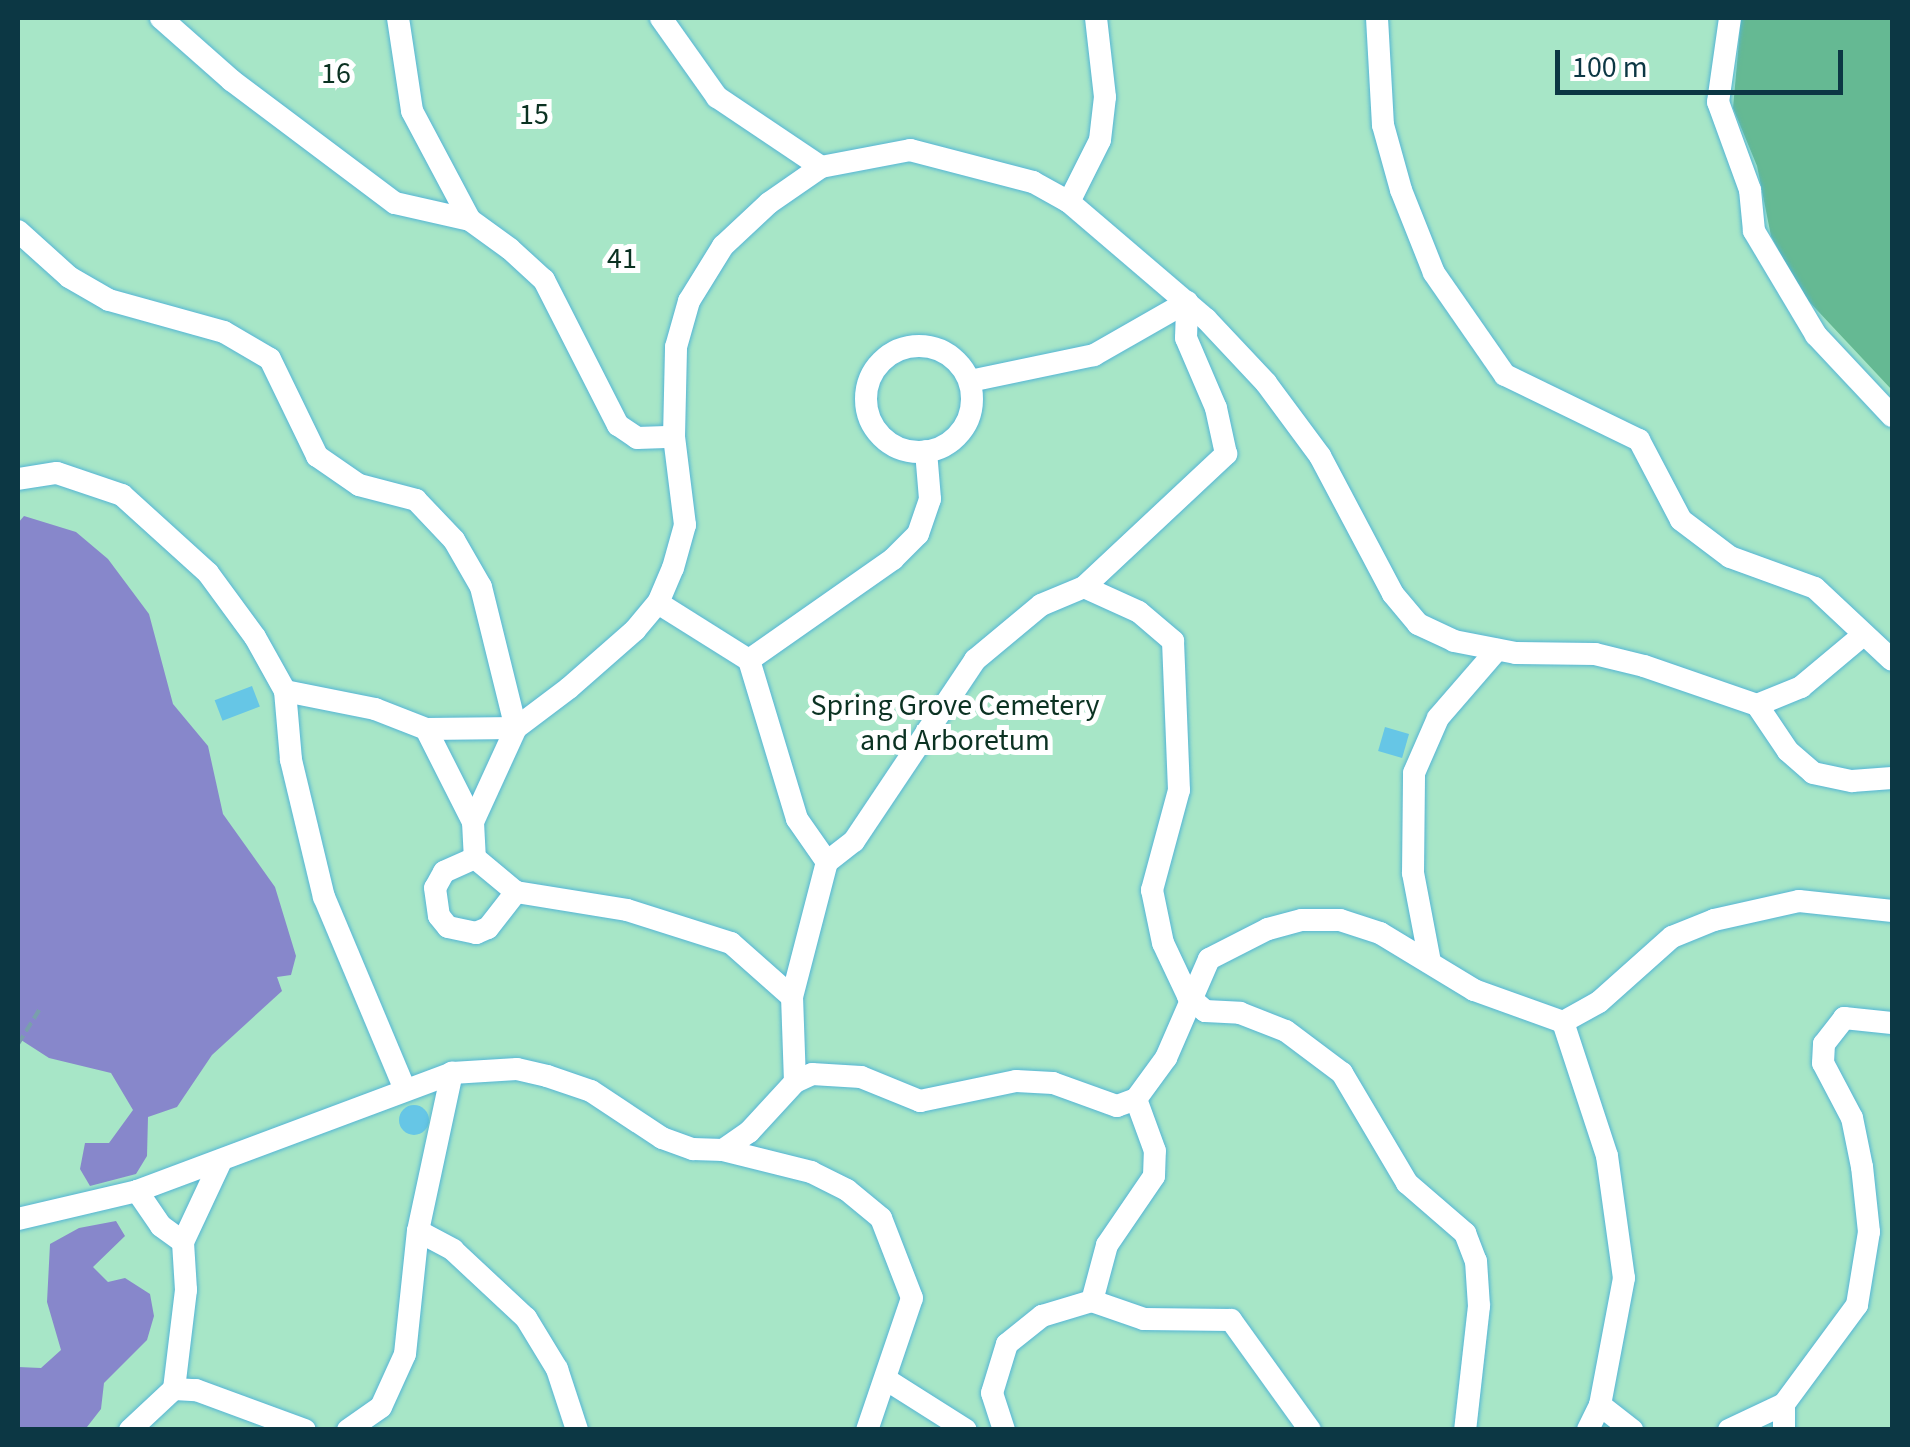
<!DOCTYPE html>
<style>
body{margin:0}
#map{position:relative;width:1910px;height:1447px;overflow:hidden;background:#c7eaf7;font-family:"Source Sans 3",sans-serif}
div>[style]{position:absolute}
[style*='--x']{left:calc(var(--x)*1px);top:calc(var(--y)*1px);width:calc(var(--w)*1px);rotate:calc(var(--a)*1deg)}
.green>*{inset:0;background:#a7e6c7;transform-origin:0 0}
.forest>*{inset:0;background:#65b993}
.water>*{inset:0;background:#8787cb}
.building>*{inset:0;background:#66c6e6;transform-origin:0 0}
.round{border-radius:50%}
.path>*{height:4px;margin-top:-2px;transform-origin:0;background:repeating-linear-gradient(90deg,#799fac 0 10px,transparent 0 15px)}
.roads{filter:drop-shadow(0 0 2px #54b5d5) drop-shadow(0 0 2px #54b5d5)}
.minor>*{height:22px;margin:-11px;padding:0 11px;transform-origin:11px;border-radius:11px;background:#fff}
.minor>.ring{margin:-11px;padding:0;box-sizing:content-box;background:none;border:22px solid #fff;border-radius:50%}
span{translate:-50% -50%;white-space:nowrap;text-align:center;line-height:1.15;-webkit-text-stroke:10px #fff;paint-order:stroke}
.park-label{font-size:30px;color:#0b3222}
.frame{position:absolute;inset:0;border:20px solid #0c3744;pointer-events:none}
.scale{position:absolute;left:1555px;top:50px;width:288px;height:45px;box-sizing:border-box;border:5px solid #0c3744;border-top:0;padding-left:12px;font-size:30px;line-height:35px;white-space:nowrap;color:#0c3744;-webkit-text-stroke:8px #fff;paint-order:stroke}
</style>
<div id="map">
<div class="green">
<div style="left:18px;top:18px;width:1874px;height:1411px"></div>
</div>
<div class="forest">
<div style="clip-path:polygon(1741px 18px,1892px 18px,1892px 390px,1801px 293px,1771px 236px,1757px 166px,1733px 108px)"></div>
</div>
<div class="water">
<div style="clip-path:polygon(24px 516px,76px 532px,108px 559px,149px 614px,173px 704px,208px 746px,223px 814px,275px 887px,296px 956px,291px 975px,277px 977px,282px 991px,212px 1055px,177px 1107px,148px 1117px,147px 1156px,136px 1174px,90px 1186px,80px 1169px,85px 1143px,109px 1143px,133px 1110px,111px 1073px,49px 1058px,18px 1038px,18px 523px)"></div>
<div style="clip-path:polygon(116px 1221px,125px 1236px,93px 1267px,108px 1282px,125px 1278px,150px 1294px,154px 1316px,147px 1340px,104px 1383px,101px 1409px,87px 1427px,18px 1429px,18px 1367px,41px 1368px,61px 1350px,47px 1302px,50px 1244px,79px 1228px)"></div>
</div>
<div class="building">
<div style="left:252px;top:686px;width:22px;height:40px;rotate:69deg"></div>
<div style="left:1385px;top:727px;width:25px;height:25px;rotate:16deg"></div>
<div class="round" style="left:399px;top:1105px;width:30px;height:30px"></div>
</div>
<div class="path">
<div style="--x:18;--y:1044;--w:44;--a:-58.1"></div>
</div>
<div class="roads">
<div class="minor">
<div style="--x:161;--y:18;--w:94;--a:41.5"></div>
<div style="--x:231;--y:80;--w:205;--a:36.9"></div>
<div style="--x:395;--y:203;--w:77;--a:12.8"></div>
<div style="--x:470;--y:220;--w:49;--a:35.9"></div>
<div style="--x:510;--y:249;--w:46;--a:42.4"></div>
<div style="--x:544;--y:280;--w:163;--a:63"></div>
<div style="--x:618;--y:425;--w:23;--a:34"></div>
<div style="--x:637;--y:438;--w:37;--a:-2"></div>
<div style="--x:398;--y:18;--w:94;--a:81.4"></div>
<div style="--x:412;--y:111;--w:123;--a:62"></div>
<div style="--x:661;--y:18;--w:97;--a:54.7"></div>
<div style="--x:717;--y:97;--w:125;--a:33.9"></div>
<div style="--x:1377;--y:18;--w:107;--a:86.8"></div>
<div style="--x:1383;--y:125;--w:67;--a:74.5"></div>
<div style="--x:1401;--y:190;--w:89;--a:68.3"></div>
<div style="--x:1434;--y:273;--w:124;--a:55.2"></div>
<div style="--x:1505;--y:375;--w:149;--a:25.9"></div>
<div style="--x:1639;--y:440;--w:90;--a:62.3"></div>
<div style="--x:1681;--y:520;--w:61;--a:37.1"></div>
<div style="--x:1730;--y:557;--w:90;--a:20"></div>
<div style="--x:1815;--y:588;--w:105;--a:43.1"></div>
<div style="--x:1730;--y:18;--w:85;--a:98.1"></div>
<div style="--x:1718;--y:102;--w:94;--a:70"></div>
<div style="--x:1750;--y:190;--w:41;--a:84.4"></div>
<div style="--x:1754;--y:231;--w:121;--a:59.2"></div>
<div style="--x:1816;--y:335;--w:111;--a:46.8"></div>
<div style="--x:1069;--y:202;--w:69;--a:-63.4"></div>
<div style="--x:1100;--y:140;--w:43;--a:-83.4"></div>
<div style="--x:1105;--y:97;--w:80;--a:-96.5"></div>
<div style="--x:18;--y:231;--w:69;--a:42"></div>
<div style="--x:69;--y:277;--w:46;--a:29.9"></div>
<div style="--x:109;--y:300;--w:119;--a:15.5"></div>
<div style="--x:224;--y:332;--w:53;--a:30.4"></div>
<div style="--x:270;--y:359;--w:108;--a:64.1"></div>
<div style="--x:317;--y:456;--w:51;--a:34.6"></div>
<div style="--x:359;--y:485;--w:59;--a:14.7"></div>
<div style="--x:416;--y:500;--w:55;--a:46.5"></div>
<div style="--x:454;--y:540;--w:54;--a:60.1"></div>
<div style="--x:481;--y:587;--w:145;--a:76.1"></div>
<div style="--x:516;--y:728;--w:103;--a:114.6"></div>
<div style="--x:473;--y:822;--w:36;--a:87"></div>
<div style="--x:475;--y:858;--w:53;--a:39.7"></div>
<div style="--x:516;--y:892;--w:112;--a:9.2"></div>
<div style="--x:627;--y:910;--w:109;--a:17.6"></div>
<div style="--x:731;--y:943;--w:81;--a:41.5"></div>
<div class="ring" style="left:866px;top:346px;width:84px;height:84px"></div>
<div style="--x:970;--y:381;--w:127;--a:-11.8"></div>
<div style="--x:1094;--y:355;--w:107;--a:-29.7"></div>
<div style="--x:18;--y:479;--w:39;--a:-9"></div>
<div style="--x:57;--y:473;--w:69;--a:18.7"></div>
<div style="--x:122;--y:495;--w:116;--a:42.2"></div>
<div style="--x:208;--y:573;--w:79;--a:53.7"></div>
<div style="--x:255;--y:637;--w:62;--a:60.9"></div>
<div style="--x:285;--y:691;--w:69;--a:85"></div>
<div style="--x:291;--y:760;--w:141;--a:76.5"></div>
<div style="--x:324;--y:897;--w:206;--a:67.2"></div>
<div style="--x:1084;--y:587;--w:60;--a:24.4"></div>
<div style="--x:1139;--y:612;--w:45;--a:40.5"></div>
<div style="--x:1173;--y:641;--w:149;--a:87.7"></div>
<div style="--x:1179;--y:790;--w:104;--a:105.1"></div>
<div style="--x:1152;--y:890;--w:54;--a:78.3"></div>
<div style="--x:1163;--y:943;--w:59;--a:64.7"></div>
<div style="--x:1188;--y:996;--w:23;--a:41"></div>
<div style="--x:1205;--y:1011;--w:35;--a:3"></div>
<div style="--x:1240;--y:1013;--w:49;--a:21.4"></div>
<div style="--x:1286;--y:1031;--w:70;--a:36.9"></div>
<div style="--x:1342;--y:1073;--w:128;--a:59.4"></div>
<div style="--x:1407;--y:1183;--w:77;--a:40.8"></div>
<div style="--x:1465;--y:1233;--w:30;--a:69"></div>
<div style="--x:1476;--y:1261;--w:45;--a:86.2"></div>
<div style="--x:1479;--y:1306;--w:125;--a:96.4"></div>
<div style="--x:658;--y:603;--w:107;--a:32.1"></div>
<div style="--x:749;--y:660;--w:166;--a:73.2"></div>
<div style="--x:797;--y:819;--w:52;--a:55.1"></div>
<div style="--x:749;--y:660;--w:176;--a:-35"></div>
<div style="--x:893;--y:559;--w:35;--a:-45"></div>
<div style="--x:918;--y:534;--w:37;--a:-71"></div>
<div style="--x:930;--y:499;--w:48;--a:-94.8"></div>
<div style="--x:285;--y:691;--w:92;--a:11.3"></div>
<div style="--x:375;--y:709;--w:55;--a:21.4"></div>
<div style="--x:426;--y:729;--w:90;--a:-0.6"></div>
<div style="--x:516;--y:728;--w:66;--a:-37"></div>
<div style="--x:569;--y:688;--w:88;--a:-41.3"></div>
<div style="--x:635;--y:630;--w:35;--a:-50"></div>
<div style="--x:658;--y:603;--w:38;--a:-67"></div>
<div style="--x:673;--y:568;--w:45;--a:-74.4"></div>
<div style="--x:685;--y:525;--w:89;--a:-97.1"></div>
<div style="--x:674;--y:437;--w:90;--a:-88.7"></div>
<div style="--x:676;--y:347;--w:48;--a:-74.2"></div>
<div style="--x:689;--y:301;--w:65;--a:-58.3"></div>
<div style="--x:723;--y:246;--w:63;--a:-43.1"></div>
<div style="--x:769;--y:203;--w:63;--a:-34.7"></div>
<div style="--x:821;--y:167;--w:91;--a:-10.8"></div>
<div style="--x:910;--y:150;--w:127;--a:14.6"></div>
<div style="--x:1033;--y:182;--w:41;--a:29.1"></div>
<div style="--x:1069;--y:202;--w:180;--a:40.5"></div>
<div style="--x:1206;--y:319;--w:88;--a:46.8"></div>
<div style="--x:1266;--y:383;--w:91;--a:53.5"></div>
<div style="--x:1320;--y:456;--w:156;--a:62.1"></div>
<div style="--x:1393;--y:594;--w:39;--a:50"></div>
<div style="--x:1418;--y:624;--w:40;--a:25"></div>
<div style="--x:1454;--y:641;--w:63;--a:11"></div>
<div style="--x:1516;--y:653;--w:79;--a:0.7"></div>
<div style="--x:1595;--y:654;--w:50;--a:13.8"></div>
<div style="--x:1644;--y:666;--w:120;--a:19"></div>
<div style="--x:1757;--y:705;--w:48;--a:-22.2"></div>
<div style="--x:1801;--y:687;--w:80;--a:-39.9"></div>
<div style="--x:1757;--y:705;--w:55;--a:56"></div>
<div style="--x:1788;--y:751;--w:33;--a:41"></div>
<div style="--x:1813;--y:773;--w:40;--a:12"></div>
<div style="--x:1852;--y:781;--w:40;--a:-4.3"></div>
<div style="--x:426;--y:729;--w:104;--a:63.2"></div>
<div style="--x:475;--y:858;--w:34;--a:156"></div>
<div style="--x:444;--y:872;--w:18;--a:119"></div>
<div style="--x:435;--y:888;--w:28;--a:82"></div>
<div style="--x:439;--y:916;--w:14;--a:51"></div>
<div style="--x:448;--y:927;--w:29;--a:12"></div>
<div style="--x:476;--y:933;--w:13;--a:-23"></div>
<div style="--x:488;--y:928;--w:46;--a:-52.1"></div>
<div style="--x:1430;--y:962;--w:91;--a:-100.8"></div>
<div style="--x:1413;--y:873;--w:100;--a:-89.4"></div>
<div style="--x:1414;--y:773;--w:60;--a:-66.4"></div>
<div style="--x:1438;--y:718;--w:90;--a:-49.1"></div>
<div style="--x:1563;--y:1022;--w:141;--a:71.8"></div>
<div style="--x:1607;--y:1156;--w:123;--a:82.1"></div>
<div style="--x:1624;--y:1278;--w:129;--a:100.7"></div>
<div style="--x:1600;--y:1405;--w:28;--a:116"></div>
<div style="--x:795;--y:1082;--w:85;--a:-92"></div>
<div style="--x:792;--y:997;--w:139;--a:-75.5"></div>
<div style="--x:827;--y:862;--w:34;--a:-38"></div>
<div style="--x:854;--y:841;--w:218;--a:-56.2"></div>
<div style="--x:975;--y:660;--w:86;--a:-39.8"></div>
<div style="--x:1041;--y:605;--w:47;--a:-22.7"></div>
<div style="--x:1084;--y:587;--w:195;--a:-43.1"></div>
<div style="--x:1226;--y:454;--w:47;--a:-102.3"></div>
<div style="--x:1216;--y:408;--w:76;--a:-113.2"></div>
<div style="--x:1186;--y:338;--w:36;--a:-88"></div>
<div style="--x:723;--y:1150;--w:91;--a:14"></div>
<div style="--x:811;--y:1172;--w:40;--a:26.6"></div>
<div style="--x:847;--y:1190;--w:44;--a:39.5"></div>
<div style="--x:881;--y:1218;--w:86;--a:68.8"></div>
<div style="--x:912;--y:1298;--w:139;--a:108.8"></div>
<div style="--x:137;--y:1191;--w:42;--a:55.6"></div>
<div style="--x:161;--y:1226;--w:27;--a:36"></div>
<div style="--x:18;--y:1219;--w:122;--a:-13.2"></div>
<div style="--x:137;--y:1191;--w:336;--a:-20.5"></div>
<div style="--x:452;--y:1073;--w:65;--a:-3.5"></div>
<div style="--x:517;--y:1069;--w:31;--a:13"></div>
<div style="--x:547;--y:1076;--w:46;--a:18.8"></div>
<div style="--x:591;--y:1091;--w:85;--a:33.5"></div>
<div style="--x:662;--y:1138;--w:33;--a:20"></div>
<div style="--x:693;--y:1149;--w:30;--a:2"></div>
<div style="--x:723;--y:1150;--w:32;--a:-35"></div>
<div style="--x:749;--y:1132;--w:68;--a:-47.4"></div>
<div style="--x:795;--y:1082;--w:19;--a:-25"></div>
<div style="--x:812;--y:1074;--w:49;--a:3.5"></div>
<div style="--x:861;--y:1077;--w:64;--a:22.1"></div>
<div style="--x:920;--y:1101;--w:98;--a:-11.8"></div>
<div style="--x:1016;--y:1081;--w:37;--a:3"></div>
<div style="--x:1053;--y:1083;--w:68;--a:19.8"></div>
<div style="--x:1117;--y:1106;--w:20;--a:-20"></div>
<div style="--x:1136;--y:1099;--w:51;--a:-53.8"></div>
<div style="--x:1166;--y:1058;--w:108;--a:-66.5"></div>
<div style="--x:1209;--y:959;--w:66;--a:-27"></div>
<div style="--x:1268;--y:929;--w:35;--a:-15"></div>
<div style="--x:1302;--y:920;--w:38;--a:0"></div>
<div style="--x:1340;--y:920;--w:42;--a:18"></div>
<div style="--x:1380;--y:933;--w:110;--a:31.2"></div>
<div style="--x:1474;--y:990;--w:95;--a:19.8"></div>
<div style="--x:1563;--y:1022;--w:41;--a:-29.1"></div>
<div style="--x:1599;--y:1002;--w:98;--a:-41.7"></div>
<div style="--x:1672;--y:937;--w:45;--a:-22"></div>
<div style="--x:1714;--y:920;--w:87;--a:-12.6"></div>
<div style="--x:1799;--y:901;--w:94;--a:6.1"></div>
<div style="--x:418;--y:1231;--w:40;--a:28"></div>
<div style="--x:453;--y:1250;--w:100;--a:43"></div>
<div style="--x:526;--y:1318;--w:60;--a:58.7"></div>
<div style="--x:557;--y:1369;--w:64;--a:71.8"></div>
<div style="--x:1092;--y:1301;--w:58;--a:-75"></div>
<div style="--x:1107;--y:1245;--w:83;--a:-55.7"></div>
<div style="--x:1154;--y:1176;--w:25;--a:-88"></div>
<div style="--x:1155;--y:1151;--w:55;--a:-110.1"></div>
<div style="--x:887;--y:1380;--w:93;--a:32.3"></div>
<div style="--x:174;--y:1389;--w:100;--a:-83.1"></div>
<div style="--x:186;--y:1290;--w:48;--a:-93.6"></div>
<div style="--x:183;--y:1242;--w:87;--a:-64.9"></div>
<div style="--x:1600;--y:1405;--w:41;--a:38"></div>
<div style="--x:130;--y:1430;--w:60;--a:-43"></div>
<div style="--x:174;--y:1389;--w:22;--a:3"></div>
<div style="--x:196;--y:1390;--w:116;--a:20.2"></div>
<div style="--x:348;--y:1430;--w:40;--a:-34.9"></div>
<div style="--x:381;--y:1407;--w:58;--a:-65.6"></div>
<div style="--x:405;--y:1354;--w:124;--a:-84"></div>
<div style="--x:418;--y:1231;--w:162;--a:-77.9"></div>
<div style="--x:1004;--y:1430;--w:39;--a:-108"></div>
<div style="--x:992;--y:1393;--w:51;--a:-73"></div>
<div style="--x:1007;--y:1344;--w:45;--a:-38.7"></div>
<div style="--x:1042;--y:1316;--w:52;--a:-16.7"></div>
<div style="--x:1092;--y:1301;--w:55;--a:19.1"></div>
<div style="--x:1144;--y:1319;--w:87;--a:0.7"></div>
<div style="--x:1231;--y:1320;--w:135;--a:54.3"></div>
<div style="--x:1729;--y:1430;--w:61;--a:-25.3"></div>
<div style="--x:1784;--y:1404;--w:123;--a:-53.6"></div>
<div style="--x:1857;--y:1305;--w:74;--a:-80.7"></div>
<div style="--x:1869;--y:1232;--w:65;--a:-96.1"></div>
<div style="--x:1862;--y:1167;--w:50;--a:-101.5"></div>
<div style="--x:1852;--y:1118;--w:62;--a:-117.8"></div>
<div style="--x:1823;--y:1063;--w:19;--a:-87"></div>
<div style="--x:1824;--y:1044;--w:33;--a:-52"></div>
<div style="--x:1844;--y:1018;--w:48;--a:5.9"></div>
<div style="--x:1784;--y:1430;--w:26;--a:-90"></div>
</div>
</div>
<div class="park-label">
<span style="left:336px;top:74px">16</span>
<span style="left:534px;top:115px">15</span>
<span style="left:622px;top:259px">41</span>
<span style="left:955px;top:723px">Spring Grove Cemetery<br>and Arboretum</span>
</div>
<div class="frame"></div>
<div class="scale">100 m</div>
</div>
